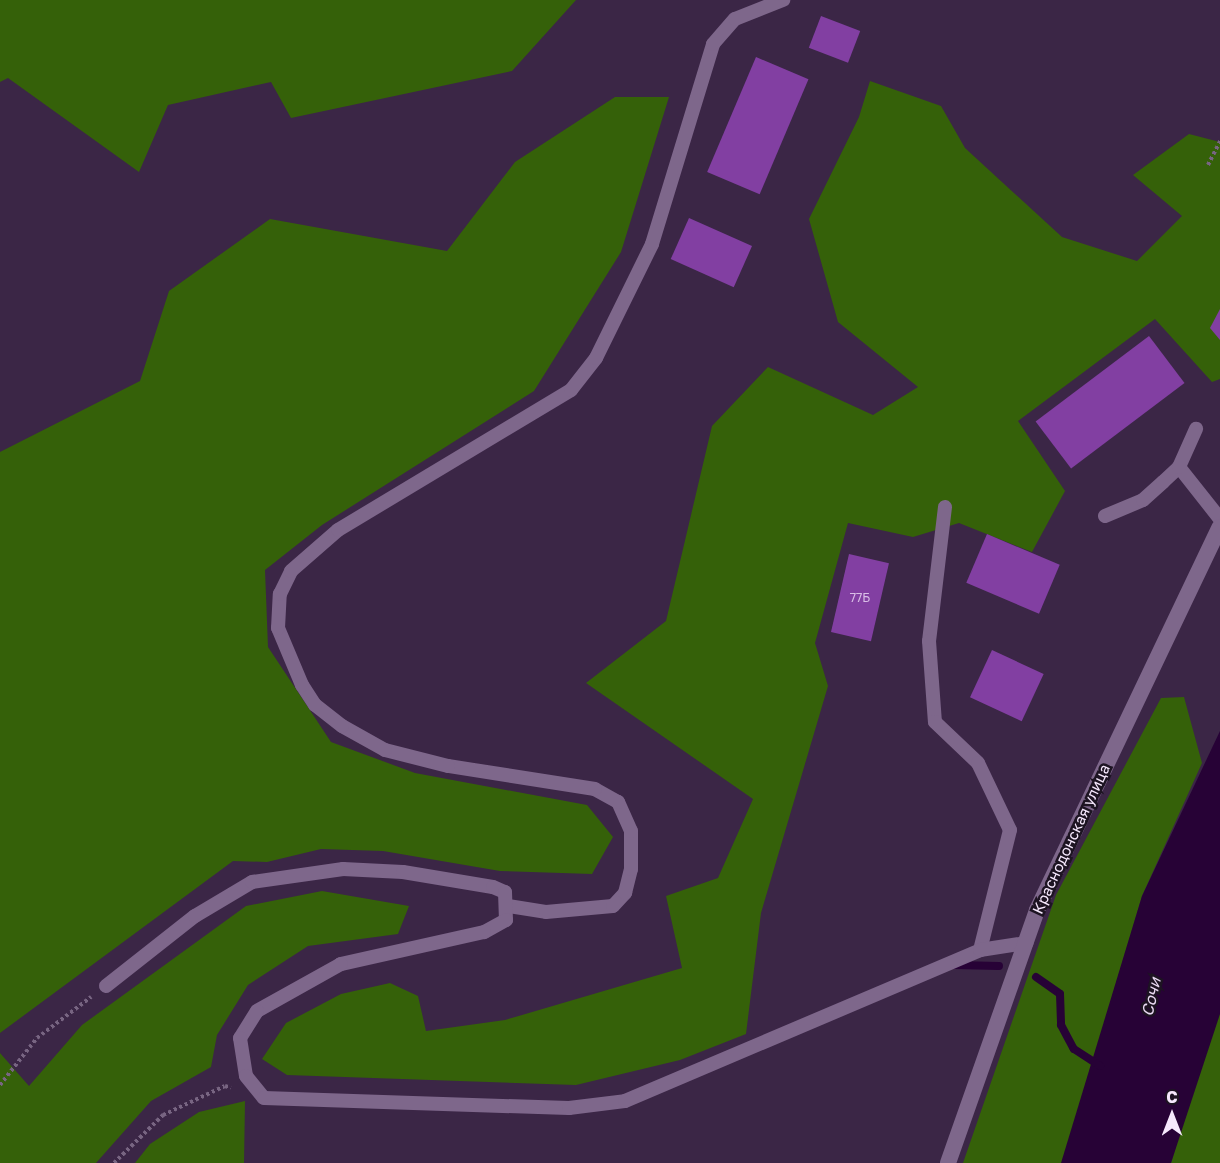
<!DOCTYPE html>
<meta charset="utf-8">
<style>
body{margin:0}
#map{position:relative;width:1220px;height:1163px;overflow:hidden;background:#3b2646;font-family:"Golos Text",sans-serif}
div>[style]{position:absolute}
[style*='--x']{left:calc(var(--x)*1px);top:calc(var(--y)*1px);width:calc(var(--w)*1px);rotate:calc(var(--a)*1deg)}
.green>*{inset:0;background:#356109}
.water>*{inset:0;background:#270236}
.stream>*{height:8px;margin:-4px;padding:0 4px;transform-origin:4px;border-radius:4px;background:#270236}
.building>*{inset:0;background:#823fa2;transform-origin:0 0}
.path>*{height:4px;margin-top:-2px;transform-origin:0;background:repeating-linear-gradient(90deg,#786582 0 3px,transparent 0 6px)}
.service>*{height:14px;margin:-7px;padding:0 7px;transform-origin:7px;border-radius:7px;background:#7e678b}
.tertiary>*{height:16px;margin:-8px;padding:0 8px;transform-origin:8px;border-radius:8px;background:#7e678b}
span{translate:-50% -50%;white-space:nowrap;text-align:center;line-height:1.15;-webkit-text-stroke:5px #1d1422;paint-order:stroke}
.number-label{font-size:12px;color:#d9bee6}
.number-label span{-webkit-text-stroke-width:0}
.street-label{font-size:15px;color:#f6e8fd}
.water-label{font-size:16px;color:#e9d9f2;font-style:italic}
.north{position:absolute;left:1142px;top:1085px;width:60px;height:60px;-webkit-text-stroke:4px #1d1422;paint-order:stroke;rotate:0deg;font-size:16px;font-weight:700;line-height:24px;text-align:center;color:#f6e8fd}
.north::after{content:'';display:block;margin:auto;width:21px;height:27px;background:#f6e8fd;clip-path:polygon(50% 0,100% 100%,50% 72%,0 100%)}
</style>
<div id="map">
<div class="green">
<div style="clip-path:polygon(0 0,576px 0,512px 71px,291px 118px,271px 82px,168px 105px,139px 172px,8px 78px,0 82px)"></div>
<div style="clip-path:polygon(870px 81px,941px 106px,965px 148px,1062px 237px,1137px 261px,1182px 216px,1133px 175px,1189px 134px,1220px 142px,1220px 379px,1212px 382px,1155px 319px,1018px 421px,1065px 491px,1032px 552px,959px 523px,913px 537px,848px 523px,815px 643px,828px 686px,761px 913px,746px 1034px,680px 1060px,576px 1085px,287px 1075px,262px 1059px,286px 1023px,341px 994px,390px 983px,418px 996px,426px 1031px,505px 1020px,682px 968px,666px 896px,718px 878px,753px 799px,586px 683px,666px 621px,712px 426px,768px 367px,873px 415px,918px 387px,838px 322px,809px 219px,859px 117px)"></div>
<div style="clip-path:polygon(615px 97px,669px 97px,621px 252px,534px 391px,322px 525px,265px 570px,268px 647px,331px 742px,415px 773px,587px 805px,613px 837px,592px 874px,500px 871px,383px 851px,321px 849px,267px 862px,233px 861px,0 1033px,0 452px,140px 381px,169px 291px,270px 219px,447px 251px,515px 162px)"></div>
<div style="clip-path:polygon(1184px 697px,1202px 763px,1142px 896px,1063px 1163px,963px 1163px,1056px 895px,1161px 698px)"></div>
<div style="clip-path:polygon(322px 891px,409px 906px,398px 934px,308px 946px,248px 985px,217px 1035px,211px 1067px,151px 1101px,96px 1163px,0 1163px,0 1053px,29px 1086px,82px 1025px,246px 906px)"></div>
<div style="clip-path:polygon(1220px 999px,1220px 1163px,1171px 1163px)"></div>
<div style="clip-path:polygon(245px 1101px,244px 1163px,135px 1163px,150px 1144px,199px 1112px)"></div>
</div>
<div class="water">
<div style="clip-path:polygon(1220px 731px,1220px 1014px,1171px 1163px,1061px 1163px,1142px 896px)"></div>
</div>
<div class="stream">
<div style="--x:955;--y:965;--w:44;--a:1.3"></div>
<div style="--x:1036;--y:977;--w:29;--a:35"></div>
<div style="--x:1060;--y:994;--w:31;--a:88"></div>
<div style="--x:1061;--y:1025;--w:27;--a:62"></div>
<div style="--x:1074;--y:1049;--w:31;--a:33"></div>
</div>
<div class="building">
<div style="left:821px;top:16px;width:42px;height:34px;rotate:21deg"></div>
<div style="left:756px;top:57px;width:57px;height:125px;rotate:23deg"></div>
<div style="left:689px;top:218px;width:69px;height:45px;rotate:24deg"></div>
<div style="clip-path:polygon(1220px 309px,1220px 340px,1210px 328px)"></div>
<div style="left:1149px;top:336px;width:59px;height:142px;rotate:53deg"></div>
<div style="left:987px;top:534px;width:79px;height:53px;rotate:23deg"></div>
<div style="left:849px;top:554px;width:41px;height:80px;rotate:13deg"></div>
<div style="left:992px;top:650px;width:57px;height:52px;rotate:25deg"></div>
</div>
<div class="path">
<div style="--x:1208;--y:165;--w:27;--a:-63"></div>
<div style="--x:0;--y:1085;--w:60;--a:-51.8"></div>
<div style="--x:37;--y:1038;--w:68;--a:-37.2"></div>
<div style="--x:114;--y:1163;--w:69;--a:-44.4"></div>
<div style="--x:163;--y:1115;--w:68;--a:-25.1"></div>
<div style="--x:225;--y:1086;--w:6;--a:18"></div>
</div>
<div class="service">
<div style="--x:1179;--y:467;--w:66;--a:51.7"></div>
<div style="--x:945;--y:507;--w:135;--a:96.8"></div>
<div style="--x:929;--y:641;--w:81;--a:85.8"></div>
<div style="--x:935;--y:722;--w:59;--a:43.6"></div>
<div style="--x:978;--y:763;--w:74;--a:64.5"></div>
<div style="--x:1010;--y:830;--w:124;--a:104"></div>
<div style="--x:1105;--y:516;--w:41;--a:-22.8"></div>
<div style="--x:1143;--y:500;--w:27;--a:-42"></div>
<div style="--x:1163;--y:482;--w:22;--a:-43"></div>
<div style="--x:1179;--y:467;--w:42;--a:-65.9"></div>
<div style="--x:508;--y:906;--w:38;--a:9"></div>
<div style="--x:546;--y:912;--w:67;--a:-5.1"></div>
<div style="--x:613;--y:906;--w:18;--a:-47"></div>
<div style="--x:625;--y:893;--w:25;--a:-76"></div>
<div style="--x:631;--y:869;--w:38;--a:-90"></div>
<div style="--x:631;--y:831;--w:32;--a:-114"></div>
<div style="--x:618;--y:802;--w:26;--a:-151"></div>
<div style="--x:595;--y:789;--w:149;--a:-171.1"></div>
<div style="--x:448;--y:766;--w:65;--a:-165.7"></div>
<div style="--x:385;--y:750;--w:49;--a:-150.8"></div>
<div style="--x:342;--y:726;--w:34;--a:-142"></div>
<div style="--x:315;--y:705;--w:24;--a:-123"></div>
<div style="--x:302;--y:685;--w:62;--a:-112.8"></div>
<div style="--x:278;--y:628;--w:34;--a:-87"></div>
<div style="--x:280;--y:594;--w:25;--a:-64"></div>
<div style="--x:291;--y:571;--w:62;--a:-41.1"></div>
<div style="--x:338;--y:530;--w:272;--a:-31"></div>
<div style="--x:571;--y:390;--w:41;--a:-52"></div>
<div style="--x:596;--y:358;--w:127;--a:-63.8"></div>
<div style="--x:652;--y:244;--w:209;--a:-73"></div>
<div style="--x:713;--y:44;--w:33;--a:-49"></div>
<div style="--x:735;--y:19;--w:52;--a:-21.6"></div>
<div style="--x:106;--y:986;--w:113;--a:-38.2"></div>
<div style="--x:195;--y:916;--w:66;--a:-30.8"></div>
<div style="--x:252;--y:882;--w:92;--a:-8.1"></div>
<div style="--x:343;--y:869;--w:60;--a:2.9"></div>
<div style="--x:403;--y:872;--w:91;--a:9.5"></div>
<div style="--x:493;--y:887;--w:13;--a:23"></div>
<div style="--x:505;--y:892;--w:28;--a:88"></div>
<div style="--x:506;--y:920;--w:25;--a:151"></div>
<div style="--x:484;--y:932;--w:147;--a:167.4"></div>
<div style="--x:341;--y:964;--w:96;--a:150.8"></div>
<div style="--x:257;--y:1011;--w:32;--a:122"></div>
<div style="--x:240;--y:1038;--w:38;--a:81"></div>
<div style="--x:246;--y:1076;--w:28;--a:51"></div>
<div style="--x:264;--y:1098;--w:305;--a:1.9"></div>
<div style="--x:569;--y:1108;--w:56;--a:-7.1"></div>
<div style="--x:625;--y:1101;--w:386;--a:-23"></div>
<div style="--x:980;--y:950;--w:47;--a:-8.7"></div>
</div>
<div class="tertiary">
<div style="--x:948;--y:1163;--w:268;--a:-70.6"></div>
<div style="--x:1037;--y:910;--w:424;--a:-64.5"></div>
</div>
<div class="number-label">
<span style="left:860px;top:598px">77Б</span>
</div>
<div class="street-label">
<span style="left:1071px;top:839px;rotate:-65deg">Краснодонская улица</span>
</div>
<div class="water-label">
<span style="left:1151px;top:997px;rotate:-77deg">Сочи</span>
</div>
<div class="north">С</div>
</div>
